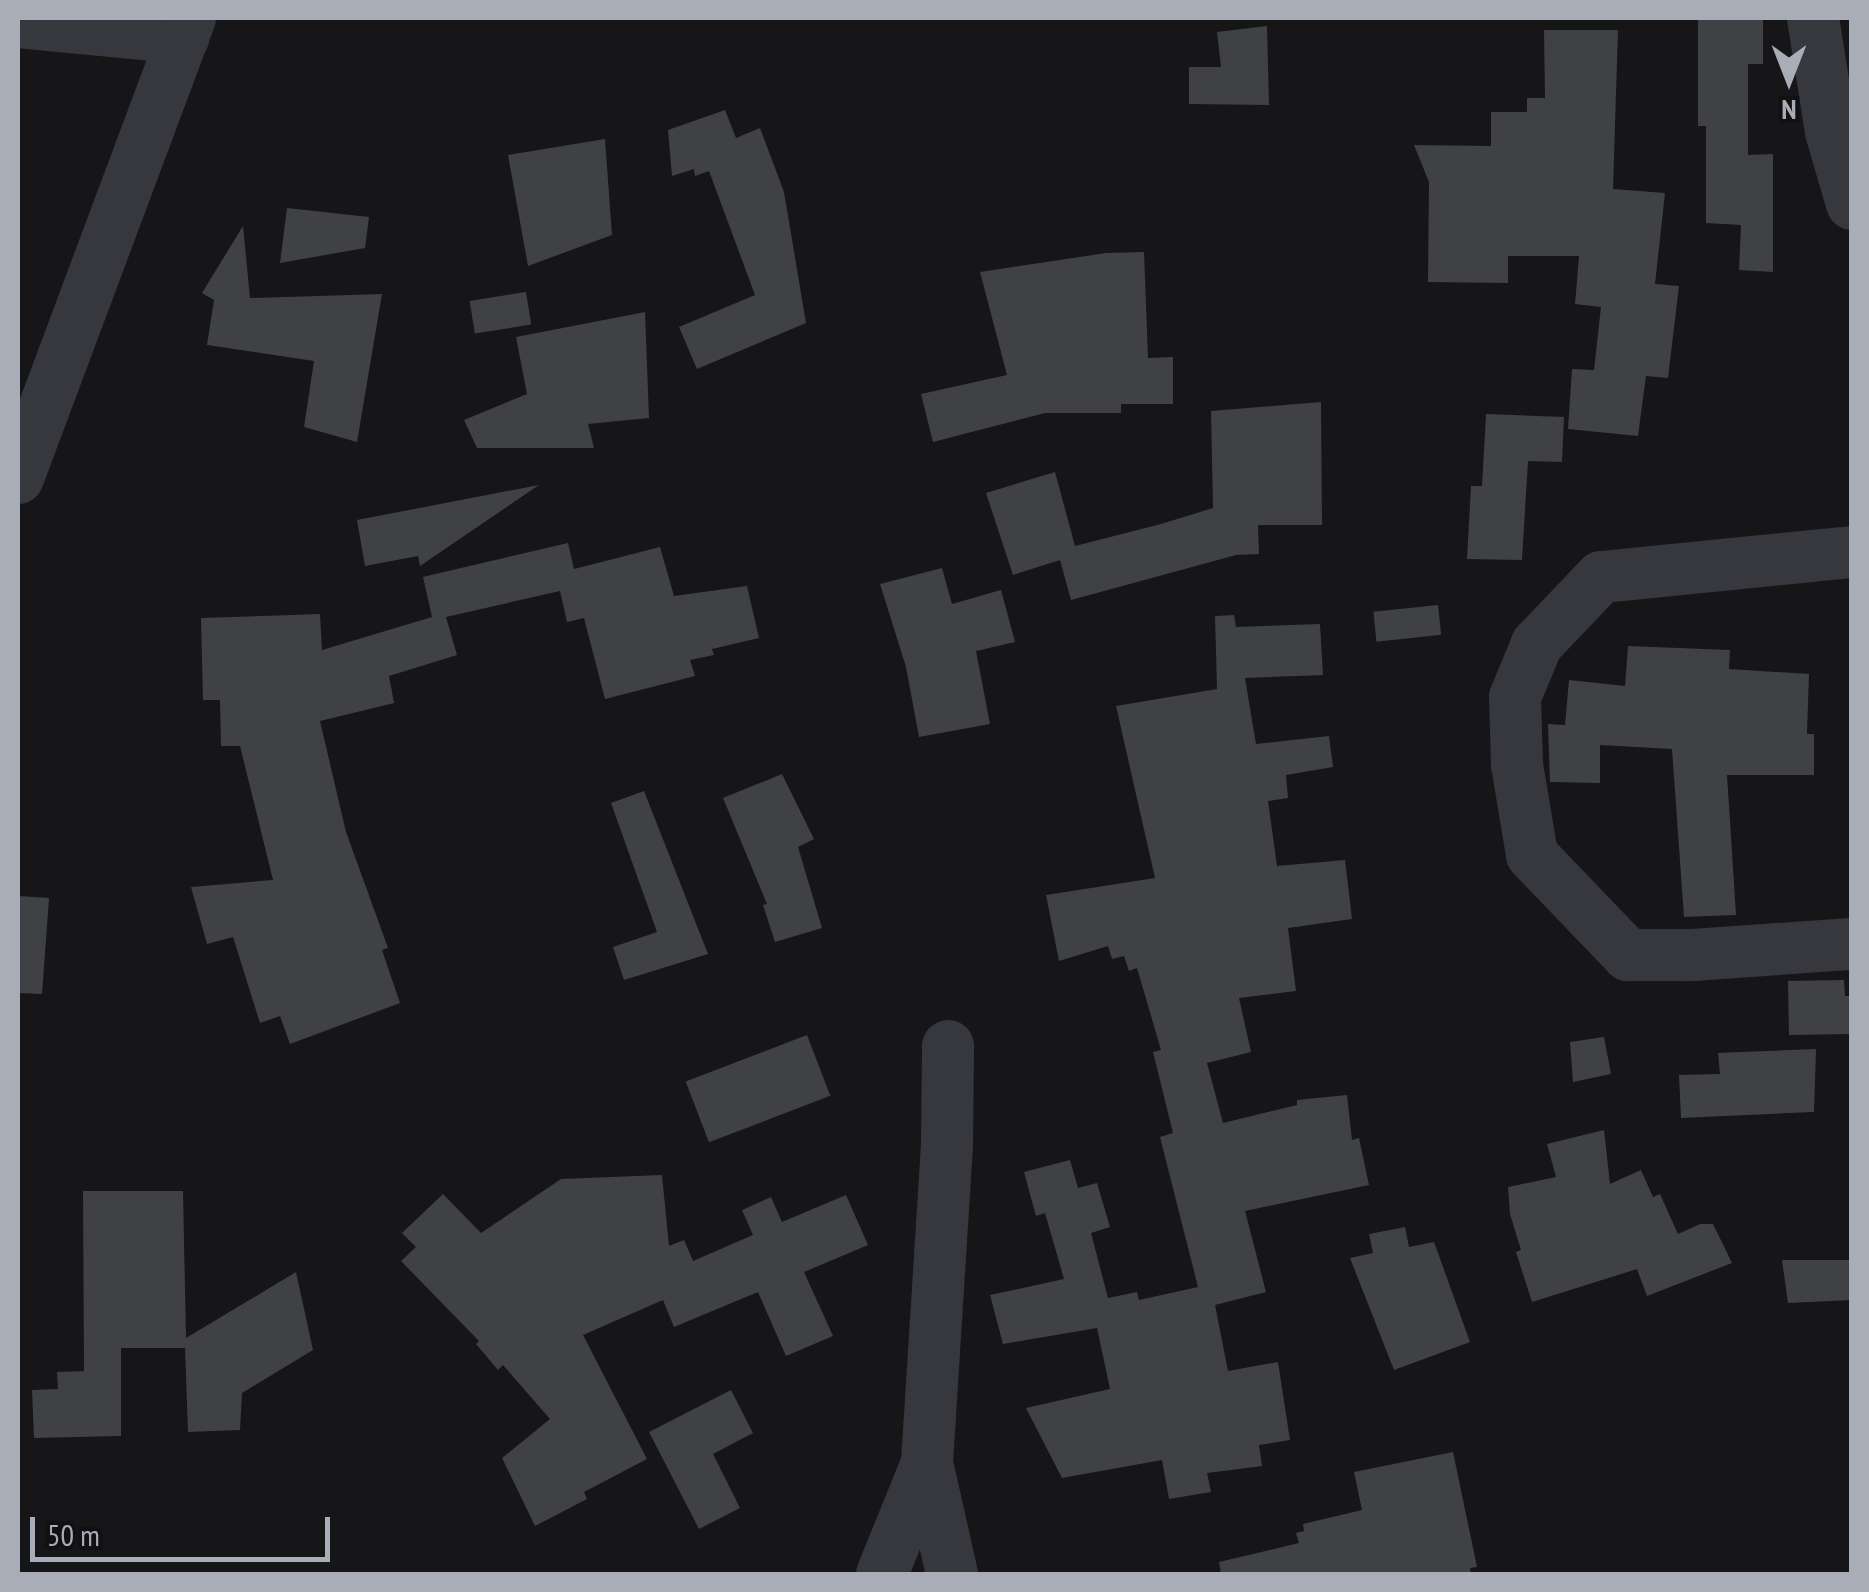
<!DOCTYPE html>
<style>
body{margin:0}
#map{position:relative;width:1869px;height:1592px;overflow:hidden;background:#161618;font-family:"PT Sans Narrow",sans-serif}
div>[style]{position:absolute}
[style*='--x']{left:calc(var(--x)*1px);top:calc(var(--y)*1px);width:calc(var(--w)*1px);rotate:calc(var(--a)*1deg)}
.building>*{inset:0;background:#404145;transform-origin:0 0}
.minor>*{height:52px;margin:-26px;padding:0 26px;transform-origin:26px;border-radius:26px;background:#37383d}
span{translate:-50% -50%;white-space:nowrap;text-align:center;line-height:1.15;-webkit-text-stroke:9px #111113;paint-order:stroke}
.frame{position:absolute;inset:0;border:20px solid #a8adb8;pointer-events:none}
.north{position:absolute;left:1739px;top:30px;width:100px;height:100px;-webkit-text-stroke:8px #111113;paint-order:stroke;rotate:180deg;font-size:28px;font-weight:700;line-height:40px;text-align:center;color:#a8adb8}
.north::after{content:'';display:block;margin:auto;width:35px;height:45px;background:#a8adb8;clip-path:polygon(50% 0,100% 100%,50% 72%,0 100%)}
.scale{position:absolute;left:30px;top:1517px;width:300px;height:45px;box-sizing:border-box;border:5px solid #a8adb8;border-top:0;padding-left:12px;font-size:30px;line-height:35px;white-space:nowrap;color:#a8adb8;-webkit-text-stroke:8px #111113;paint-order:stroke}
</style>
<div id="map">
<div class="building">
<div style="clip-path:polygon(1698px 18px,1763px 18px,1763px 64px,1748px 64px,1748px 155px,1773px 154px,1773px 272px,1739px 270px,1741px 225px,1706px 223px,1706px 126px,1698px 126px)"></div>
<div style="clip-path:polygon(1267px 26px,1269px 105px,1189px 104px,1189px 67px,1221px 67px,1217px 32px)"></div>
<div style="clip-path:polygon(1544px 30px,1618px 30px,1613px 189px,1665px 193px,1655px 284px,1679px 286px,1668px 378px,1646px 376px,1638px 436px,1568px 429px,1572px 369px,1594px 370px,1601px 307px,1575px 304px,1579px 256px,1508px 256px,1508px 283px,1428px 282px,1429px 182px,1414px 145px,1491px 146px,1491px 112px,1527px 112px,1527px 98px,1545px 98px)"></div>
<div style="clip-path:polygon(725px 110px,736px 138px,760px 128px,784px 192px,806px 323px,697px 369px,679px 327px,755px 295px,709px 171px,695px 176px,694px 169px,672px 176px,668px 130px)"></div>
<div style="clip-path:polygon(605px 139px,612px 235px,528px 266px,508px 155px)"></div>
<div style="clip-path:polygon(287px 208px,369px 217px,365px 248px,280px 263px)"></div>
<div style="clip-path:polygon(243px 226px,250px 298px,382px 294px,357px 442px,304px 427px,314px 361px,207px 345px,214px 300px,202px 293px)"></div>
<div style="clip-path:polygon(1144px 252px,1148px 358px,1173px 357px,1173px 404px,1121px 404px,1121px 413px,1045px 413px,933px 442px,921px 394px,1007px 375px,980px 272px,1106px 253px)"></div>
<div style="left:526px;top:292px;width:33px;height:57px;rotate:81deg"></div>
<div style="clip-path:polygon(645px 312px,649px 418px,588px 424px,594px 448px,477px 448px,464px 420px,527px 394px,516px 337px)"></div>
<div style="clip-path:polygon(1321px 402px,1322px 525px,1258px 525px,1259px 554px,1236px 555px,1071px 600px,1060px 560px,1013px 575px,986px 493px,1055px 472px,1075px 546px,1161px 524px,1213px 508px,1211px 411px)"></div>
<div style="clip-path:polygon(1486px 414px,1564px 417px,1562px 462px,1528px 461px,1522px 560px,1467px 559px,1471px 486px,1482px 486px)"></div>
<div style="clip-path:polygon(539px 485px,420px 566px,418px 556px,365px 566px,357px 520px)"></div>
<div style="clip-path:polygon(568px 543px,574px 569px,660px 547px,674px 596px,747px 586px,759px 638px,712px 649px,714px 655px,690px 660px,695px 676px,605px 699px,584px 618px,567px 622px,560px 591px,446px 617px,457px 655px,389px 676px,394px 703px,320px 721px,346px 832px,388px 948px,382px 950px,400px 1003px,290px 1044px,280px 1016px,260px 1023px,233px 937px,207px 944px,191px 887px,273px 880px,240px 746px,221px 746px,220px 700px,203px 700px,201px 618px,320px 614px,322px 650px,432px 617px,423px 577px)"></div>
<div style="clip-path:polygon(942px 568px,952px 604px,1001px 590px,1015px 642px,976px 651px,990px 724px,919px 737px,906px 667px,880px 584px)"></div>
<div style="left:1438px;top:605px;width:30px;height:65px;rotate:84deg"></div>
<div style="clip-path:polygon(1234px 615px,1236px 627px,1320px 624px,1323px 675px,1245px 678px,1256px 744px,1329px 736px,1333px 767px,1286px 775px,1288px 798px,1268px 801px,1277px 866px,1345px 860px,1352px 919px,1288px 928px,1296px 991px,1239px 998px,1251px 1052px,1207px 1063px,1223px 1123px,1297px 1105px,1297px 1100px,1347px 1095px,1352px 1140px,1359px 1138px,1369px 1185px,1245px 1211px,1266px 1292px,1215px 1305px,1228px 1371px,1278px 1362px,1290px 1440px,1259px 1445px,1262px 1466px,1207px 1473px,1211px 1492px,1169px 1499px,1162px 1460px,1062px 1478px,1026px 1408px,1110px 1389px,1097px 1328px,1003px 1344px,990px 1295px,1064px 1279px,1045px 1213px,1036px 1216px,1024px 1172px,1070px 1160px,1078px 1188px,1097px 1183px,1110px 1227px,1091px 1233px,1108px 1298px,1137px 1292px,1139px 1300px,1198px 1287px,1160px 1137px,1173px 1133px,1153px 1052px,1161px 1050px,1137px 968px,1129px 971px,1124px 956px,1112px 959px,1108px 946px,1059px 961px,1046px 895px,1155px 878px,1116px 706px,1217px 689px,1215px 616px)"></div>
<div style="clip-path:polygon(1628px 646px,1730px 650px,1729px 669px,1809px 674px,1807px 734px,1814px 734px,1814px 775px,1727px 775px,1736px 915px,1684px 917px,1672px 749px,1600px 745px,1600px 783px,1550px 782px,1548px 724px,1565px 725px,1569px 680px,1625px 686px)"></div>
<div style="clip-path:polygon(782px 774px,814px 839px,798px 847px,822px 928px,775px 942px,763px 905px,767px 904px,723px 798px)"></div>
<div style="clip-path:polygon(644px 791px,708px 954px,624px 980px,613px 947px,657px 932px,611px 803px)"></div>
<div style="clip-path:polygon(18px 896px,49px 898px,42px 994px,18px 993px)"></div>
<div style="clip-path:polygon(1844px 980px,1845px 996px,1852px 996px,1852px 1034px,1789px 1035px,1788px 981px)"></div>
<div style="left:807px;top:1035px;width:65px;height:130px;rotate:69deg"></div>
<div style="clip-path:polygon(1604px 1037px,1611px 1074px,1573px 1082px,1570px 1042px)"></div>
<div style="clip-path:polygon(1816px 1049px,1814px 1112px,1681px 1118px,1679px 1075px,1720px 1074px,1718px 1053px)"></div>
<div style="clip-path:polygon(1604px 1130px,1610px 1184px,1641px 1170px,1653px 1197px,1660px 1194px,1678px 1234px,1700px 1224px,1713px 1224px,1732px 1263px,1647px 1296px,1637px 1269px,1532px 1302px,1516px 1252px,1521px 1250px,1510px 1214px,1508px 1187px,1556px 1177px,1547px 1144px)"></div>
<div style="clip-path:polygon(662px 1175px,669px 1246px,684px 1240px,693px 1261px,753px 1235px,742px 1210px,771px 1197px,782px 1222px,846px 1195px,868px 1245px,804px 1272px,833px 1336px,786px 1356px,758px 1292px,674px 1327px,663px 1300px,583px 1335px,647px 1459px,584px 1492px,587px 1499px,535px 1526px,502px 1458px,550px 1419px,503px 1365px,498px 1370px,476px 1344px,479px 1341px,401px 1261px,416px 1247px,402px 1233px,443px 1194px,481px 1233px,561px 1179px)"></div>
<div style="clip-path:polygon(83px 1191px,183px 1191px,186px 1338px,296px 1272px,313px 1350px,242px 1393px,240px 1430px,188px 1432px,185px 1348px,121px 1348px,121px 1436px,34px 1438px,32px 1390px,58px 1389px,57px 1372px,84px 1371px)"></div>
<div style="clip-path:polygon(1405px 1227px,1409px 1247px,1434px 1242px,1470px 1342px,1394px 1370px,1350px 1258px,1373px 1253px,1369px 1234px)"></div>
<div style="clip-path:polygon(1782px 1260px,1852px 1260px,1852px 1300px,1788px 1303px)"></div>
<div style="clip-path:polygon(731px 1390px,753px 1433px,713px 1454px,740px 1508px,699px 1529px,649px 1432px)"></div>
<div style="clip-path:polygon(1453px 1452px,1477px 1567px,1470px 1568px,1471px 1574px,1221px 1574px,1219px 1562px,1299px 1543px,1296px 1533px,1304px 1531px,1303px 1524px,1362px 1510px,1354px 1472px)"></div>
</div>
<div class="minor">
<div style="--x:1813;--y:18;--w:115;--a:81"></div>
<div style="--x:1831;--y:132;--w:75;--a:73.7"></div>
<div style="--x:18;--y:22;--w:166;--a:5.5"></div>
<div style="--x:18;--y:478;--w:491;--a:-69.5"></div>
<div style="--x:1852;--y:552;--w:252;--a:174.3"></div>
<div style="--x:1601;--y:577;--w:93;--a:133.7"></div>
<div style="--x:1537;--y:644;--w:57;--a:112.5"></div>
<div style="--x:1515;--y:697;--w:68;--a:88.3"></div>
<div style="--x:1517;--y:765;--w:91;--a:80.5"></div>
<div style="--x:1532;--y:855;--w:139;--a:46.2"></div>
<div style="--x:1628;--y:955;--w:65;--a:0"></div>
<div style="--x:1693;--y:955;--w:159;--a:-4"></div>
<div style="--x:927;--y:1463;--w:114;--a:77.3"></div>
<div style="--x:882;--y:1574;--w:120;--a:-67.9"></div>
<div style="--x:927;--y:1463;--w:319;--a:-86.4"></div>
<div style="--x:947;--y:1145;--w:99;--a:-89.4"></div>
</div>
<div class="frame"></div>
<div class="north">N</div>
<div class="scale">50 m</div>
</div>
